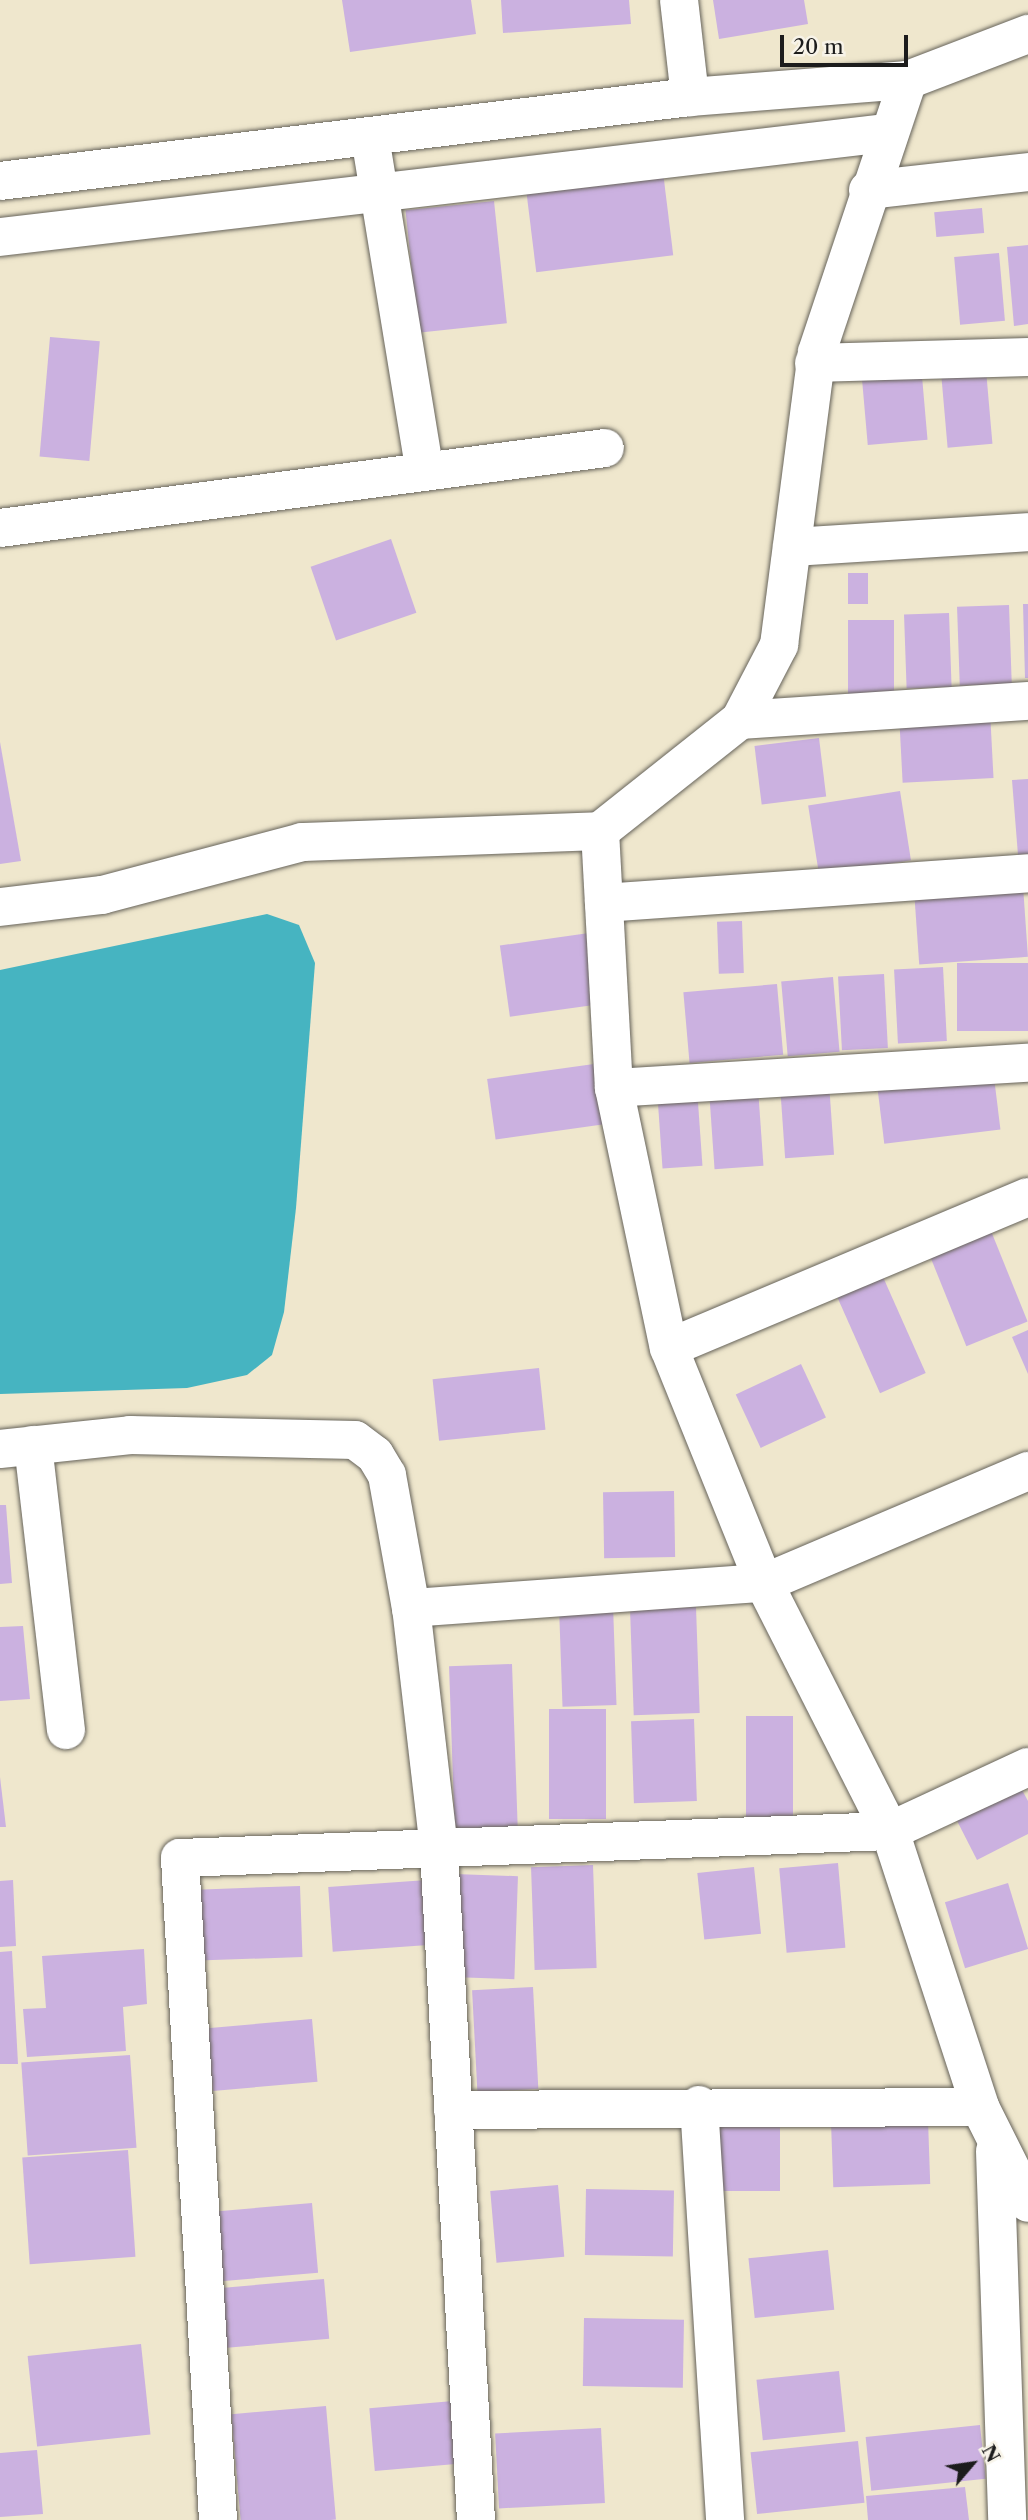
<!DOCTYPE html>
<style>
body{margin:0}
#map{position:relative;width:1028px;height:2520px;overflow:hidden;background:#efe7cd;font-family:"Libre Caslon Text",serif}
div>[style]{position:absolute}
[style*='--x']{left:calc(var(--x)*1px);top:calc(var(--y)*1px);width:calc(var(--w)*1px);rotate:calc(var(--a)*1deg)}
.water>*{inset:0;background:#46b4c1}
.building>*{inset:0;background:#cbb1e0;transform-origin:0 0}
.roads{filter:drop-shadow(0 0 2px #66635a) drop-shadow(0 0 2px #66635a)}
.minor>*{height:38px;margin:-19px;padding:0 19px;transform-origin:19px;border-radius:19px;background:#fff}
span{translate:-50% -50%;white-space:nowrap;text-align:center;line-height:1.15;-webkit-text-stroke:6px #f7f3e8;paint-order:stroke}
.north{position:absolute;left:937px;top:2429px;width:70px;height:70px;-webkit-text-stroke:5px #f7f3e8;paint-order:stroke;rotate:61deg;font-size:19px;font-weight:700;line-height:28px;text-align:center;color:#1c1c1c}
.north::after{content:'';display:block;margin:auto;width:24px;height:32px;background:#1c1c1c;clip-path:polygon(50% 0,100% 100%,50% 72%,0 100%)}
.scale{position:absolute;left:780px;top:35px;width:128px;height:32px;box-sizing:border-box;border:4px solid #1c1c1c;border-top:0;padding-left:9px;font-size:21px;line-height:24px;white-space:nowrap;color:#1c1c1c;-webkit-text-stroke:5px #f7f3e8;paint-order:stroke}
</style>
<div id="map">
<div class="water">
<div style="clip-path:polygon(267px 914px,299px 925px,315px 963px,296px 1208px,284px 1312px,272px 1355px,247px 1375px,187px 1388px,0 1394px,0 970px)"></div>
</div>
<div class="building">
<div style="clip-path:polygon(342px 0,471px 0,476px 34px,350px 52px)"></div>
<div style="clip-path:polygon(501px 0,629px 0,631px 24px,503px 33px)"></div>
<div style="clip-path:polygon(713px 0,804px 0,808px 24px,719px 39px)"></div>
<div style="left:663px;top:172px;width:84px;height:138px;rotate:83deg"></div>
<div style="left:494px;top:201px;width:123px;height:89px;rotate:84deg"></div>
<div style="left:982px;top:208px;width:25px;height:48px;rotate:85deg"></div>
<div style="clip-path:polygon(1028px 245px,1028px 324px,1014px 326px,1007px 247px)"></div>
<div style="left:999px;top:253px;width:68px;height:45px;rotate:85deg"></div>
<div style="left:50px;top:337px;width:50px;height:120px;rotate:5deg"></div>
<div style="left:921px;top:365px;width:75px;height:60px;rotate:85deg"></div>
<div style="left:986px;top:370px;width:74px;height:45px;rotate:85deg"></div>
<div style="left:391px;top:539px;width:78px;height:85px;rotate:71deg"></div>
<div style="left:848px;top:573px;width:20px;height:31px"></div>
<div style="clip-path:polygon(1023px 604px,1028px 604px,1028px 678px,1025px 678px)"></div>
<div style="left:1009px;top:605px;width:79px;height:52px;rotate:88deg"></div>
<div style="left:949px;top:613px;width:74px;height:45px;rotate:88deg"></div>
<div style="left:848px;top:620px;width:46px;height:76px"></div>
<div style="left:990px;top:711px;width:67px;height:91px;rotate:87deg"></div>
<div style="left:819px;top:738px;width:59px;height:65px;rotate:83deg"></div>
<div style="clip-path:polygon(0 742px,21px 861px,0 864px)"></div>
<div style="clip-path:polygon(1028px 779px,1028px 854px,1018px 855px,1012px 780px)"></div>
<div style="left:900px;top:791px;width:70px;height:93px;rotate:81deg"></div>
<div style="left:1023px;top:886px;width:71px;height:109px;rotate:86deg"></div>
<div style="left:742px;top:921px;width:52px;height:25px;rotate:88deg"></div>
<div style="left:589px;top:933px;width:72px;height:90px;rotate:82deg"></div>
<div style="left:1028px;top:963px;width:68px;height:71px;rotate:90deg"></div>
<div style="left:943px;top:967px;width:74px;height:49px;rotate:87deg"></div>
<div style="left:884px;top:974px;width:74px;height:46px;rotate:87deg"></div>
<div style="left:833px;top:977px;width:75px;height:52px;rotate:85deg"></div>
<div style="left:777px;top:984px;width:71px;height:94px;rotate:85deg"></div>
<div style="left:601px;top:1063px;width:61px;height:115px;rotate:82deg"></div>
<div style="left:993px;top:1069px;width:61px;height:117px;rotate:83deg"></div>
<div style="left:829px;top:1083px;width:72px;height:49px;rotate:86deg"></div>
<div style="left:697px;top:1088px;width:78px;height:40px;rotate:86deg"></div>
<div style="left:758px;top:1088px;width:78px;height:49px;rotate:86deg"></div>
<div style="left:989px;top:1226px;width:103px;height:66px;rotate:68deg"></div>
<div style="left:883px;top:1277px;width:105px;height:50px;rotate:66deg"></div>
<div style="clip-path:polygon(1028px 1330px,1028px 1374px,1012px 1337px)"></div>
<div style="left:801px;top:1364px;width:59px;height:72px;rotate:65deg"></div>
<div style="left:539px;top:1368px;width:62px;height:107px;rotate:84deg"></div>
<div style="left:674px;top:1491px;width:66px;height:71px;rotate:89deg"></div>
<div style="clip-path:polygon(0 1505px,6px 1505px,12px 1583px,0 1584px)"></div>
<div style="left:613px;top:1605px;width:100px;height:54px;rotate:88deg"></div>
<div style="left:696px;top:1607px;width:106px;height:66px;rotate:88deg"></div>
<div style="clip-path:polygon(23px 1626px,30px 1699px,0 1701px,0 1627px)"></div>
<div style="left:512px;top:1664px;width:167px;height:63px;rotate:88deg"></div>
<div style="left:549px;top:1709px;width:57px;height:110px"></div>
<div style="left:746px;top:1716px;width:47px;height:107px"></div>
<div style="left:694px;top:1719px;width:82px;height:63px;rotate:88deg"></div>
<div style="clip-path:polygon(0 1777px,6px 1827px,0 1827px)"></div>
<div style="clip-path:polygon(1015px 1777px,1028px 1801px,1028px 1834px,977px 1860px,951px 1809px)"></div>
<div style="left:838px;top:1863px;width:85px;height:59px;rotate:85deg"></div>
<div style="left:593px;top:1865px;width:103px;height:62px;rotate:88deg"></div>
<div style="left:754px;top:1867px;width:67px;height:57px;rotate:84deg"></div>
<div style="left:455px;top:1874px;width:63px;height:103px;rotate:2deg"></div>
<div style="clip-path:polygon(13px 1880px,16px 1946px,0 1947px,0 1881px)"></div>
<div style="left:427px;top:1880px;width:65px;height:99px;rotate:86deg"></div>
<div style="left:1008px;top:1883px;width:69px;height:66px;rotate:73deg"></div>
<div style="left:300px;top:1886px;width:71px;height:104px;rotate:88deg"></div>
<div style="clip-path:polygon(144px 1949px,147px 2004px,123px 2007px,126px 2051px,27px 2057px,23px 2009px,46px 2008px,42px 1956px)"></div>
<div style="clip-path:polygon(12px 1951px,18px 2064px,0 2064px,0 1952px)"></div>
<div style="left:533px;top:1987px;width:102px;height:61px;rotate:87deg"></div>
<div style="left:312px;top:2019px;width:63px;height:105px;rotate:85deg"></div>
<div style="left:130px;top:2055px;width:93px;height:109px;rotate:86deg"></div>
<div style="left:928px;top:2120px;width:64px;height:97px;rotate:88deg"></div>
<div style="left:719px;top:2122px;width:61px;height:69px"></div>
<div style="left:128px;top:2150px;width:107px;height:106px;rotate:86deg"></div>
<div style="left:558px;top:2185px;width:72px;height:68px;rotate:85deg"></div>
<div style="left:586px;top:2189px;width:88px;height:66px;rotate:1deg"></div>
<div style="left:312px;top:2203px;width:70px;height:97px;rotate:85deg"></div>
<div style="left:828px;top:2250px;width:60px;height:80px;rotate:84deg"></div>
<div style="left:324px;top:2279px;width:60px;height:114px;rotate:85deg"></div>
<div style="left:584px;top:2318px;width:100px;height:68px;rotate:1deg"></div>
<div style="left:141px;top:2344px;width:91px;height:114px;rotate:84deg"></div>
<div style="left:839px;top:2371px;width:61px;height:83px;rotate:84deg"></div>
<div style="left:453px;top:2401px;width:63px;height:84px;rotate:85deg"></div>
<div style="left:326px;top:2406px;width:114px;height:95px;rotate:85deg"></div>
<div style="left:980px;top:2425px;width:54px;height:115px;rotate:84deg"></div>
<div style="left:601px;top:2428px;width:75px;height:106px;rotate:87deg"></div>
<div style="left:858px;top:2441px;width:62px;height:108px;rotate:84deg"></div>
<div style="clip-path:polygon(37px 2450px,43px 2514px,0 2517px,0 2453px)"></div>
<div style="clip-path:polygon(965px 2487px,969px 2520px,868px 2520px,866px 2496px)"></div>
</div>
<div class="roads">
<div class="minor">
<div style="--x:679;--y:0;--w:98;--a:83.5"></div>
<div style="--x:370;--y:137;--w:339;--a:80.7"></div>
<div style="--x:0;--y:181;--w:695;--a:-6.94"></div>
<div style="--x:690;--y:97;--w:219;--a:-4.5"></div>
<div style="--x:868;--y:190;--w:161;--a:-6.4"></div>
<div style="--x:0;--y:237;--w:893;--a:-6.69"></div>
<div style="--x:814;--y:363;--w:214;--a:-1.6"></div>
<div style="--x:0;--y:528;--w:610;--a:-7.53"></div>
<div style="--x:792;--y:547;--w:236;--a:-3.6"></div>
<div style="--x:740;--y:720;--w:289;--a:-3.8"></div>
<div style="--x:600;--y:831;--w:257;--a:86.9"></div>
<div style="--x:614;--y:1088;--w:266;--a:78.1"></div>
<div style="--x:604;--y:903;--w:425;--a:-4"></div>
<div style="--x:0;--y:907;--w:103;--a:-6.7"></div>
<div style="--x:102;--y:895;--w:207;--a:-14.8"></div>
<div style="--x:302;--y:842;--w:298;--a:-2.1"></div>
<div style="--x:600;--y:831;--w:179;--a:-38.4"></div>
<div style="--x:740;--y:720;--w:85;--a:-62.5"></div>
<div style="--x:779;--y:645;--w:295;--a:-82.6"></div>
<div style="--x:817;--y:352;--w:287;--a:-71.5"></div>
<div style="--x:908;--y:80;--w:129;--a:-21"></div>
<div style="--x:614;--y:1088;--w:415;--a:-3.5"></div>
<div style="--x:1028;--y:1197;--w:389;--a:157.2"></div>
<div style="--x:669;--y:1348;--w:253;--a:68"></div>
<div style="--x:764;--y:1583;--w:278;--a:63.1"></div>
<div style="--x:890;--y:1831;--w:290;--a:71.9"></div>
<div style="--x:980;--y:2107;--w:107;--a:63.4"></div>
<div style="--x:33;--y:1445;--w:287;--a:83.4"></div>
<div style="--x:0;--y:1449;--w:131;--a:-6.1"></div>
<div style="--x:130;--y:1435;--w:225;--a:1.3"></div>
<div style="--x:355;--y:1440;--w:25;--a:37"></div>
<div style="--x:375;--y:1455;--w:23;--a:59"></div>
<div style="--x:387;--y:1475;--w:135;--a:79.8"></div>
<div style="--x:699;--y:2105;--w:416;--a:86.4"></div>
<div style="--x:453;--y:2110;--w:527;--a:-0.33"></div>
<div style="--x:995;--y:2151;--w:369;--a:88.1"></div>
<div style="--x:218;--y:2520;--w:663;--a:-93.29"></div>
<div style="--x:180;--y:1858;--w:711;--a:-2.18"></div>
<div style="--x:890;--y:1831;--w:152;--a:-24.9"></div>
<div style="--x:476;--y:2520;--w:672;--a:-93.16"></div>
<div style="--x:439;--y:1849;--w:243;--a:-96.6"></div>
<div style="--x:411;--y:1608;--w:354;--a:-4.1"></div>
<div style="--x:764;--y:1583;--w:287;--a:-23"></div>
</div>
</div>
<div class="north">N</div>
<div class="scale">20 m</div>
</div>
